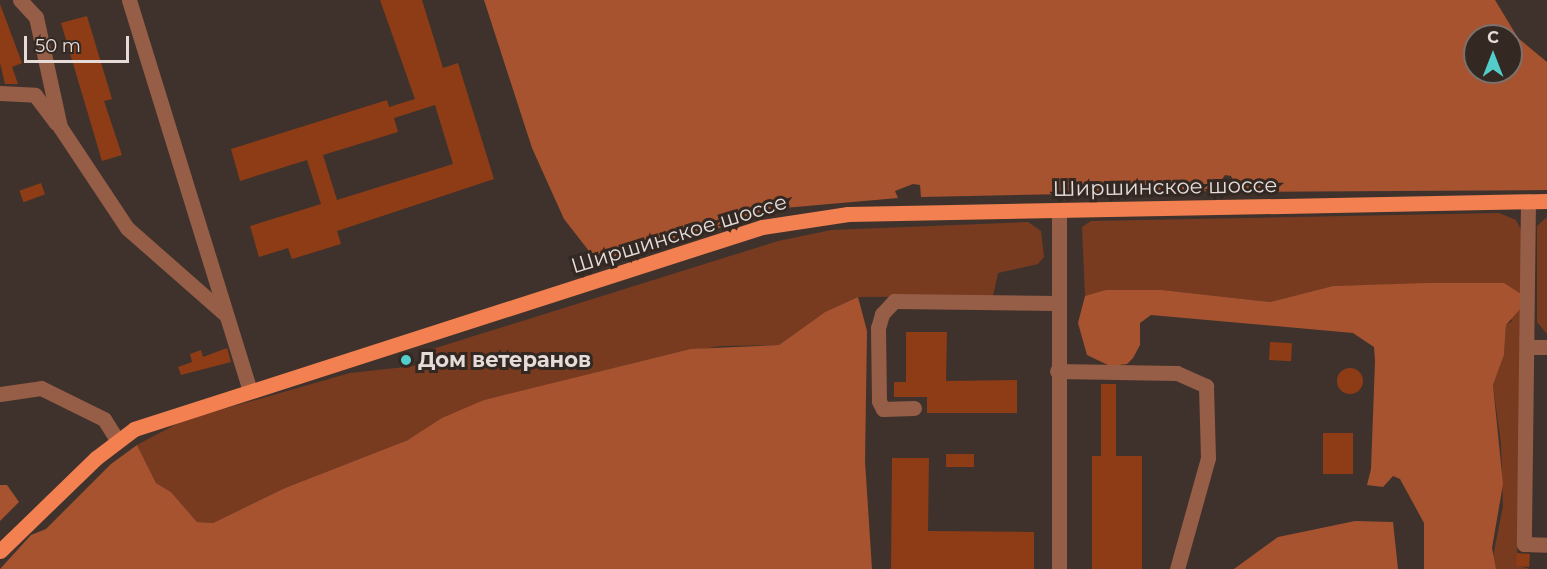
<!DOCTYPE html>
<meta charset="utf-8">
<style>
body{margin:0}
#map{position:relative;width:1547px;height:569px;overflow:hidden;background:#3f322c;font-family:Montserrat,sans-serif}
div>[style]{position:absolute}
[style*='--x']{left:calc(var(--x)*1px);top:calc(var(--y)*1px);width:calc(var(--w)*1px);rotate:calc(var(--a)*1deg)}
.green>*{inset:0;background:#793b20}
.forest>*{inset:0;background:#a7532f}
.building>*{inset:0;background:#8e3c16;transform-origin:0 0}
.round{border-radius:50%}
.minor>*{height:15px;margin:-7.5px;padding:0 7.5px;transform-origin:7.5px;border-radius:7.5px;background:#965d47}
.major>*{height:15px;margin:-7.5px;padding:0 7.5px;transform-origin:7.5px;border-radius:7.5px;background:#f38050}
.dots>*{width:16px;height:16px;translate:-50% -50%;box-sizing:border-box;border:3px solid #342823;border-radius:50%}
span{translate:-50% -50%;white-space:nowrap;text-align:center;line-height:1.15;-webkit-text-stroke:6px #342823;paint-order:stroke}
.street-label{font-size:21px;color:#e5dcd9}
.poi-label{font-size:21px;color:#e5dcd9;font-weight:700}
.left{translate:0 -50%;text-align:left}
.north{position:absolute;left:1463px;top:24px;width:60px;height:60px;box-sizing:border-box;background:#342823;border:2px solid #7b706c;border-radius:50%;rotate:0deg;font-size:16px;font-weight:700;line-height:24px;text-align:center;color:#e5dcd9}
.north::after{content:'';display:block;margin:auto;width:21px;height:27px;background:#53cdca;clip-path:polygon(50% 0,100% 100%,50% 72%,0 100%)}
.scale{position:absolute;left:24px;top:36px;width:105px;height:27px;box-sizing:border-box;border:3px solid #e5dcd9;border-top:0;padding-left:8px;font-size:18px;line-height:21px;white-space:nowrap;color:#e5dcd9;-webkit-text-stroke:4px #342823;paint-order:stroke}
</style>
<div id="map">
<div class="green">
<div style="clip-path:polygon(1499px 213px,1516px 220px,1523px 234px,1517px 565px,1530px 569px,1496px 569px,1492px 562px,1503px 506px,1501px 444px,1493px 385px,1504px 355px,1506px 325px,1512px 321px,1497px 283px,1333px 286px,1270px 302px,1162px 290px,1085px 296px,1082px 227px,1091px 221px)"></div>
<div style="clip-path:polygon(1547px 217px,1547px 334px,1537px 322px,1537px 226px)"></div>
<div style="clip-path:polygon(1028px 222px,1041px 231px,1044px 257px,1038px 264px,998px 273px,993px 296px,858px 297px,825px 312px,779px 345px,721px 346px,676px 353px,484px 400px,408px 440px,285px 488px,213px 523px,197px 522px,171px 492px,156px 483px,137px 445px,182px 421px,350px 373px,414px 366px,426px 351px,778px 241px,831px 230px)"></div>
</div>
<div class="forest">
<div style="clip-path:polygon(evenodd,484px 0,1495px 0,1518px 38px,1547px 62px,1547px 190px,1238px 192px,1231px 176px,1225px 175px,1214px 191px,921px 197px,920px 185px,913px 184px,895px 191px,898px 198px,784px 208px,618px 259px,596px 260px,564px 219px,532px 148px,484px 0,1475px 36px,1511px 36px,1511px 72px,1475px 72px,1475px 36px)"></div>
<div style="clip-path:polygon(1428px 283px,1504px 283px,1521px 294px,1521px 308px,1506px 325px,1504px 355px,1493px 385px,1503px 484px,1492px 548px,1496px 569px,1424px 569px,1424px 523px,1400px 479px,1393px 476px,1383px 487px,1367px 485px,1371px 469px,1375px 361px,1374px 347px,1353px 333px,1151px 315px,1140px 323px,1140px 345px,1133px 358px,1127px 364px,1110px 366px,1087px 355px,1078px 323px,1085px 296px,1106px 290px,1162px 290px,1270px 302px,1333px 286px)"></div>
<div style="clip-path:polygon(858px 297px,867px 331px,865px 461px,872px 569px,0 569px,31px 535px,46px 529px,111px 464px,137px 445px,156px 483px,171px 492px,197px 522px,213px 523px,285px 488px,408px 440px,442px 418px,484px 400px,691px 349px,779px 345px,825px 312px)"></div>
<div style="clip-path:polygon(0 485px,7px 485px,19px 502px,0 521px)"></div>
<div style="clip-path:polygon(1355px 521px,1393px 522px,1398px 569px,1234px 569px,1278px 537px)"></div>
</div>
<div class="building">
<div style="clip-path:polygon(evenodd,380px 0,422px 0,443px 68px,458px 63px,494px 179px,337px 231px,341px 244px,292px 259px,288px 248px,259px 257px,250px 226px,321px 204px,307px 160px,240px 181px,231px 149px,387px 100px,389px 107px,415px 99px,380px 0,435px 105px,453px 164px,337px 200px,323px 155px,398px 132px,394px 118px,435px 105px)"></div>
<div style="clip-path:polygon(0 4px,22px 63px,12px 67px,18px 84px,5px 84px,0 63px)"></div>
<div style="clip-path:polygon(87px 16px,112px 99px,104px 101px,122px 155px,102px 161px,61px 23px)"></div>
<div style="left:41px;top:183px;width:12px;height:23px;rotate:70deg"></div>
<div style="clip-path:polygon(906px 332px,947px 332px,946px 381px,1017px 380px,1017px 413px,927px 413px,927px 397px,894px 397px,894px 382px,906px 382px)"></div>
<div style="left:1270px;top:342px;width:22px;height:18px;rotate:3deg"></div>
<div style="clip-path:polygon(227px 348px,231px 362px,181px 375px,178px 367px,192px 362px,190px 354px,201px 350px,203px 357px)"></div>
<div class="round" style="left:1337px;top:368px;width:26px;height:26px"></div>
<div style="clip-path:polygon(1101px 384px,1116px 384px,1116px 456px,1142px 456px,1142px 569px,1092px 569px,1092px 456px,1101px 456px)"></div>
<div style="left:1353px;top:433px;width:41px;height:30px;rotate:90deg"></div>
<div style="left:974px;top:454px;width:13px;height:28px;rotate:90deg"></div>
<div style="clip-path:polygon(892px 458px,929px 458px,928px 531px,1034px 532px,1034px 569px,891px 569px)"></div>
<div style="left:1517px;top:553px;width:13px;height:13px;rotate:4deg"></div>
</div>
<div class="minor">
<div style="--x:20;--y:0;--w:23;--a:47"></div>
<div style="--x:36;--y:17;--w:113;--a:77.7"></div>
<div style="--x:60;--y:127;--w:121;--a:56.4"></div>
<div style="--x:127;--y:228;--w:132;--a:41.3"></div>
<div style="--x:129;--y:0;--w:409;--a:72.8"></div>
<div style="--x:0;--y:93;--w:35;--a:3"></div>
<div style="--x:35;--y:95;--w:35;--a:53"></div>
<div style="--x:1528;--y:201;--w:343;--a:90.7"></div>
<div style="--x:1524;--y:544;--w:23;--a:2"></div>
<div style="--x:1528;--y:347;--w:19;--a:0"></div>
<div style="--x:1057;--y:371;--w:120;--a:1"></div>
<div style="--x:1177;--y:373;--w:32;--a:24"></div>
<div style="--x:1206;--y:386;--w:72;--a:88.4"></div>
<div style="--x:1208;--y:458;--w:115;--a:105.6"></div>
<div style="--x:0;--y:394;--w:41;--a:-8.3"></div>
<div style="--x:41;--y:388;--w:70;--a:26.2"></div>
<div style="--x:104;--y:419;--w:25;--a:58"></div>
<div style="--x:914;--y:408;--w:31;--a:178"></div>
<div style="--x:883;--y:409;--w:9;--a:-117"></div>
<div style="--x:879;--y:401;--w:73;--a:-90.8"></div>
<div style="--x:878;--y:328;--w:15;--a:-74"></div>
<div style="--x:882;--y:314;--w:18;--a:-47"></div>
<div style="--x:894;--y:301;--w:162;--a:0.7"></div>
<div style="--x:1059;--y:569;--w:359;--a:-90"></div>
</div>
<div class="major">
<div style="--x:0;--y:551;--w:134;--a:-44.1"></div>
<div style="--x:96;--y:458;--w:48;--a:-37.3"></div>
<div style="--x:134;--y:429;--w:660;--a:-17.83"></div>
<div style="--x:762;--y:227;--w:87;--a:-8.6"></div>
<div style="--x:848;--y:214;--w:699;--a:-1.07"></div>
</div>
<div class="dots">
<div style="left:406px;top:360px;background:#53cdca"></div>
</div>
<div class="street-label">
<span style="left:1165px;top:187px;rotate:-1deg">Ширшинское шоссе</span>
<span style="left:679px;top:234px;rotate:-17deg">Ширшинское шоссе</span>
</div>
<div class="poi-label">
<span class="left" style="left:418px;top:360px">Дом ветеранов</span>
</div>
<div class="north">С</div>
<div class="scale">50 m</div>
</div>
